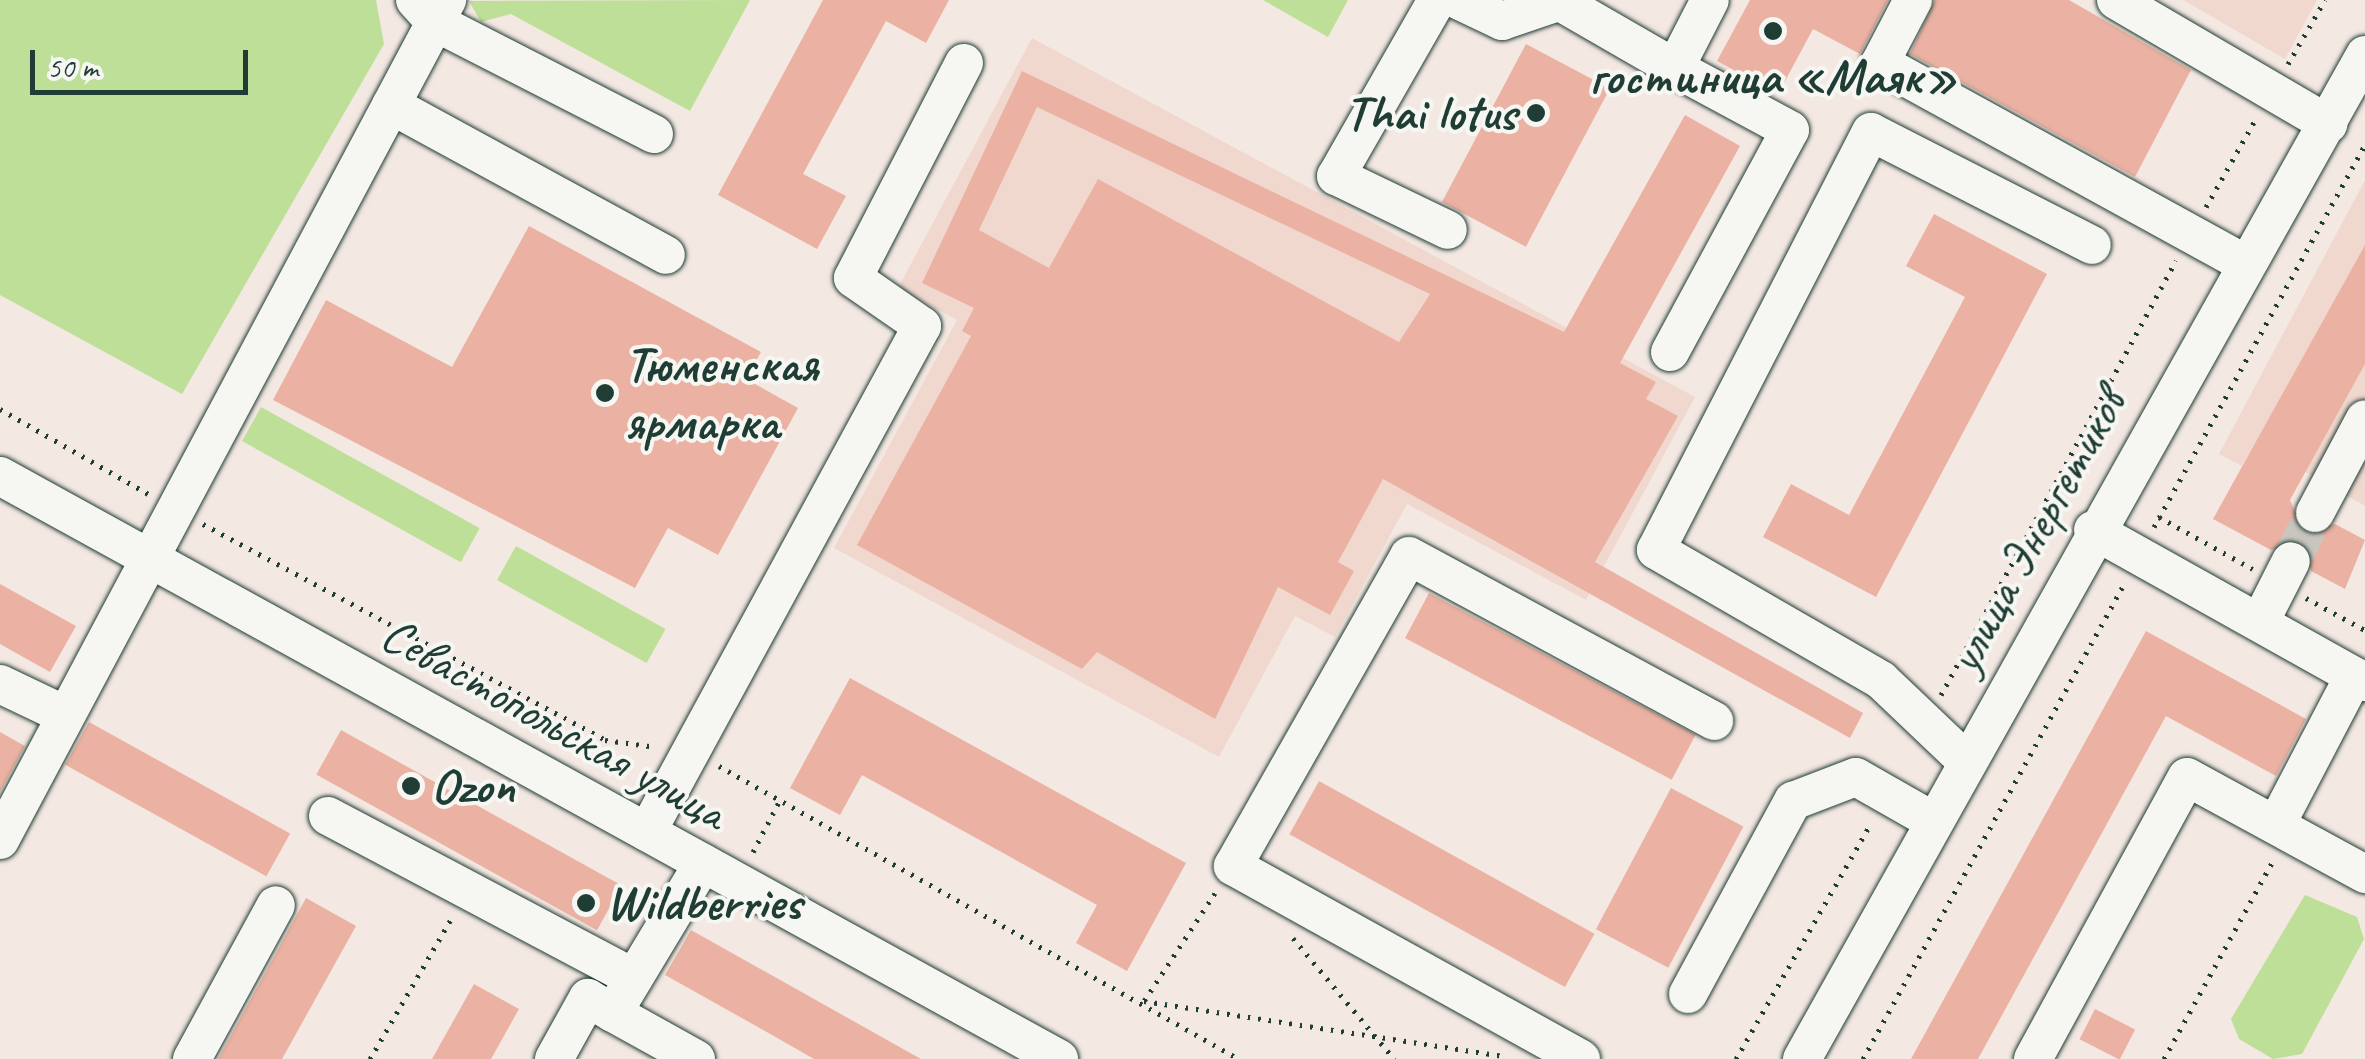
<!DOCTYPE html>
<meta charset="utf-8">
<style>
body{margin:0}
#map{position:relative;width:2365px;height:1059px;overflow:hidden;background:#f4e8e2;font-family:Caveat,sans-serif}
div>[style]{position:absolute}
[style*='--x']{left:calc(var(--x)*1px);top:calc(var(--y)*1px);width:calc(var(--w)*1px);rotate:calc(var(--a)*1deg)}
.built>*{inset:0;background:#f1d8cf}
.green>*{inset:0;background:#bddf98;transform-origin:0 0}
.building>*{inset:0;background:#ebb2a3;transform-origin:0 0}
.minor-tunnel>*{height:38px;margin-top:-19px;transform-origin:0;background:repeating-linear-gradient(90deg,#c9c6bf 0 38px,transparent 0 57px)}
.path>*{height:5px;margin-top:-2.5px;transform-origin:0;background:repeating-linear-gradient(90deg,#1f3d34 0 2.5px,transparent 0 10.5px)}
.roads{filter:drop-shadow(0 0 2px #1f3d34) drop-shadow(0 0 2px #1f3d34)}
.minor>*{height:38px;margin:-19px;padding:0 19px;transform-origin:19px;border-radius:19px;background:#f6f6f2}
.dots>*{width:28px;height:28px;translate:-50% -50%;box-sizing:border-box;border:5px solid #f6f6f2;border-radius:50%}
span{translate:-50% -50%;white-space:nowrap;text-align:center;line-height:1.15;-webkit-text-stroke:8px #f6f6f2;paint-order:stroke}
.poi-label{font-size:50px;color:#1f3d34;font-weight:700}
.right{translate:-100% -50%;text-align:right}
.left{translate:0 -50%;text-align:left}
.street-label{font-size:50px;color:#1f3d34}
.scale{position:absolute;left:30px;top:50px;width:218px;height:45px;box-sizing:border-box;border:5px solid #1f3d34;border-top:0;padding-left:12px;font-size:30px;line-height:35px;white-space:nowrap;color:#1f3d34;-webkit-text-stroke:8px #f6f6f2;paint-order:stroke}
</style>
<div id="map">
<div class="built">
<div style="clip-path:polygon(2183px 0,2317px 0,2285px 59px)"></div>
<div style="clip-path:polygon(1032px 38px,1695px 397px,1586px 600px,1407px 504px,1335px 637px,1295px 616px,1219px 757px,834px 548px,957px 320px,898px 288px)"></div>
<div style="clip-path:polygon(2365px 180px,2365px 506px,2255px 443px,2242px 466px,2219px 454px)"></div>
</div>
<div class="green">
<div style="clip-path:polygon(0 0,376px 0,384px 44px,182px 394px,0 295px)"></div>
<div style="clip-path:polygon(750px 0,690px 111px,511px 14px,481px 22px,469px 1px)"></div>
<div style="clip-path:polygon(1263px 0,1348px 0,1328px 37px)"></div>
<div style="left:261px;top:407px;width:250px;height:39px;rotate:29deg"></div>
<div style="left:516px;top:546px;width:171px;height:39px;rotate:29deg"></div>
<div style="clip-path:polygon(2305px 895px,2357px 917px,2364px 939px,2302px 1054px,2273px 1059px,2239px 1039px,2231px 1019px)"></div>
</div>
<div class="building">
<div style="clip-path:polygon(823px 0,949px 0,926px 43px,886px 21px,803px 174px,846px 196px,817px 249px,718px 195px)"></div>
<div style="clip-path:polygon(1750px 0,1888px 0,1860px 54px,1813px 29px,1778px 94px,1717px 61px)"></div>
<div style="clip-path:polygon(1935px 0,2069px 0,2191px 70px,2135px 177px,1910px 54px)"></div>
<div style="left:1526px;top:44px;width:95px;height:179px;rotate:28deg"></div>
<div style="clip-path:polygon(evenodd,1022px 71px,1564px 332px,1685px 115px,1740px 146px,1620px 363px,1656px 382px,1646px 399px,1678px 416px,1595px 562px,1863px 713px,1850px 738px,1383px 479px,1338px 562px,1354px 571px,1330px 615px,1278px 587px,1215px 719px,1097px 652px,1082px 669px,857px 545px,971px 336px,962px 331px,974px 308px,922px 283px,1022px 71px,1037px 107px,1127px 150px,1430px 294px,1399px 342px,1098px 179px,1049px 268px,979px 230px,1037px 107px)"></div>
<div style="clip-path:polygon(1934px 214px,2047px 274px,1876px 597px,1763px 537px,1791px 484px,1849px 515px,1965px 297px,1906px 266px)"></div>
<div style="clip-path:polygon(529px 226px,761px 352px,746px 379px,798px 408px,718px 555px,668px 528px,635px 588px,273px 400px,326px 300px,452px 367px)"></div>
<div style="clip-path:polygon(2365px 245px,2365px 364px,2290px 500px,2304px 532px,2335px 524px,2365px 540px,2345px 589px,2311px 571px,2302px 542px,2271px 550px,2213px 519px)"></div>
<div style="clip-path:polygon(0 584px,76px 626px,50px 672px,0 644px)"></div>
<div style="left:1429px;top:593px;width:302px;height:51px;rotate:28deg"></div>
<div style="clip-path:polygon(2146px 631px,2306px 719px,2276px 776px,2166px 716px,1978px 1059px,1911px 1059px)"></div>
<div style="clip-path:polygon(850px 678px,1186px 863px,1127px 971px,1076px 943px,1097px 905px,862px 775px,840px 815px,790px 788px)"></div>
<div style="left:89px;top:722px;width:230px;height:49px;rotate:29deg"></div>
<div style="left:341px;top:730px;width:321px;height:51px;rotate:29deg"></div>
<div style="clip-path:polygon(0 732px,25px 746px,0 792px)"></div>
<div style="left:1319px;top:781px;width:315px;height:61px;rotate:29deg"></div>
<div style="left:1671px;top:788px;width:82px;height:160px;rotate:28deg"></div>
<div style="clip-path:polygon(306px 898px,356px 926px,282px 1059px,218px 1059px)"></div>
<div style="clip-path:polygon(691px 930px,921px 1059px,814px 1059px,765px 1031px,665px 975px)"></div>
<div style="clip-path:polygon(474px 984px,519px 1009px,491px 1059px,432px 1059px)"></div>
<div style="left:2095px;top:1009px;width:45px;height:34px;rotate:27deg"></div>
</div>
<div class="minor-tunnel">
<div style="--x:2291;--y:561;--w:54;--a:-63.4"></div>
</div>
<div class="path">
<div style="--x:2288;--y:64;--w:74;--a:-60"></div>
<div style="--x:2206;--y:207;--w:103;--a:-60.5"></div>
<div style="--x:0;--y:409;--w:173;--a:29.8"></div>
<div style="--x:2159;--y:517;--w:107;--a:29"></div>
<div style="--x:203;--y:524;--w:456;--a:28.2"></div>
<div style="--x:605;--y:740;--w:52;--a:7.7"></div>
<div style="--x:2154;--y:527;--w:436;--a:-61.1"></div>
<div style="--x:2306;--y:598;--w:67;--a:28.5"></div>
<div style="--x:1941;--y:695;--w:494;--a:-61.6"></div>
<div style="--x:719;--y:766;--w:597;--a:29.4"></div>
<div style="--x:753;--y:852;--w:59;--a:-62.6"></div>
<div style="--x:1215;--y:893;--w:129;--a:123.3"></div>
<div style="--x:1144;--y:1001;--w:365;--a:8.7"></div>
<div style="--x:1293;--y:938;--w:158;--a:50.1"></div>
<div style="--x:370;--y:1059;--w:162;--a:-59.9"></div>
<div style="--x:1736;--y:1059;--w:272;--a:-60.2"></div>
<div style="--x:1863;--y:1059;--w:540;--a:-61.2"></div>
<div style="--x:2164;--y:1059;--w:226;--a:-61.2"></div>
</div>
<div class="roads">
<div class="minor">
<div style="--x:415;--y:0;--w:30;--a:48"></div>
<div style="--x:435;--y:22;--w:246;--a:27.1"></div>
<div style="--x:1437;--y:0;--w:203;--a:119.8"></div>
<div style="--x:1336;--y:176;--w:124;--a:25.7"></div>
<div style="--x:1458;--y:0;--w:49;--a:25.5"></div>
<div style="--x:1502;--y:21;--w:56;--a:-18.8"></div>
<div style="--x:1557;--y:0;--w:136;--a:30"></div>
<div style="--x:1675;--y:68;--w:76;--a:-62.8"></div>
<div style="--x:1913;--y:0;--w:71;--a:117.6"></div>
<div style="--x:1880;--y:63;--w:415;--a:28.8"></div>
<div style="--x:2116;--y:0;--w:246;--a:30.3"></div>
<div style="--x:391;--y:105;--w:313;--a:28.6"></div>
<div style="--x:1670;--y:352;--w:252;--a:-61.6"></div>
<div style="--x:1790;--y:130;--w:131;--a:-151.7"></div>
<div style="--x:0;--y:476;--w:1209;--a:28.83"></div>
<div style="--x:2315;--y:513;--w:106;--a:-62"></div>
<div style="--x:2093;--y:530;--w:312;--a:29.2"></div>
<div style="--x:2260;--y:622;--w:68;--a:-63.1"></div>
<div style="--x:0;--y:684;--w:72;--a:25.5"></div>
<div style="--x:1966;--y:761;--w:117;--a:-136.4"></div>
<div style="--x:1881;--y:680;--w:260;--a:-150"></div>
<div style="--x:1656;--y:550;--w:470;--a:-62.8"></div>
<div style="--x:1871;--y:132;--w:248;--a:27.1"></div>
<div style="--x:328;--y:816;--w:346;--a:27.9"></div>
<div style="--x:2276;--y:825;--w:168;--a:-62.4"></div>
<div style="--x:647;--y:832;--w:576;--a:-61.48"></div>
<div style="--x:922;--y:326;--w:84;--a:-145.2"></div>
<div style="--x:853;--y:278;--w:242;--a:-62.7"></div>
<div style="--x:0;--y:840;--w:952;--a:-61.98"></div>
<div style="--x:1688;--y:994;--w:220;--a:-61.5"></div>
<div style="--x:1793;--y:801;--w:67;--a:-20.9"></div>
<div style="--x:1856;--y:777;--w:89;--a:29.7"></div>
<div style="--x:192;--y:1059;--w:175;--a:-61.4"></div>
<div style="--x:554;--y:1059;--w:70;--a:-60.9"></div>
<div style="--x:588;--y:998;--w:29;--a:31"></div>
<div style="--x:696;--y:1059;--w:95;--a:-151"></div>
<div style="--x:613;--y:1013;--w:175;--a:-59"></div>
<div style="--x:1581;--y:1059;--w:398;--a:-151"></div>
<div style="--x:1233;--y:866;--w:356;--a:-60.4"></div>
<div style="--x:1409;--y:556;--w:347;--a:28.4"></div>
<div style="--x:1802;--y:1059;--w:1151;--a:-60.72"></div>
<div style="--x:2033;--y:1059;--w:321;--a:-61.4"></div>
<div style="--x:2187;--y:777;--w:203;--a:28.6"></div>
</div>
</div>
<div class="dots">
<div style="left:1773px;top:31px;background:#1f3d34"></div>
<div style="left:1536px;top:113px;background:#1f3d34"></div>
<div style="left:605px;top:393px;background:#1f3d34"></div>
<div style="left:411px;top:786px;background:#1f3d34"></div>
<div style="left:586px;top:903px;background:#1f3d34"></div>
</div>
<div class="poi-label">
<span style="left:1773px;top:77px">гостиница «Маяк»</span>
<span class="right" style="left:1516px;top:113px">Thai lotus</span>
<span class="left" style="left:625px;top:393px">Тюменская<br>ярмарка</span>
<span class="left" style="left:431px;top:786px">Ozon</span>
<span class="left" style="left:606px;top:903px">Wildberries</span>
</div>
<div class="street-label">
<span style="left:2036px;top:531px;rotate:-61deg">улица Энергетиков</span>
<span style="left:554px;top:723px;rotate:29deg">Севастопольская улица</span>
</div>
<div class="scale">50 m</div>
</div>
